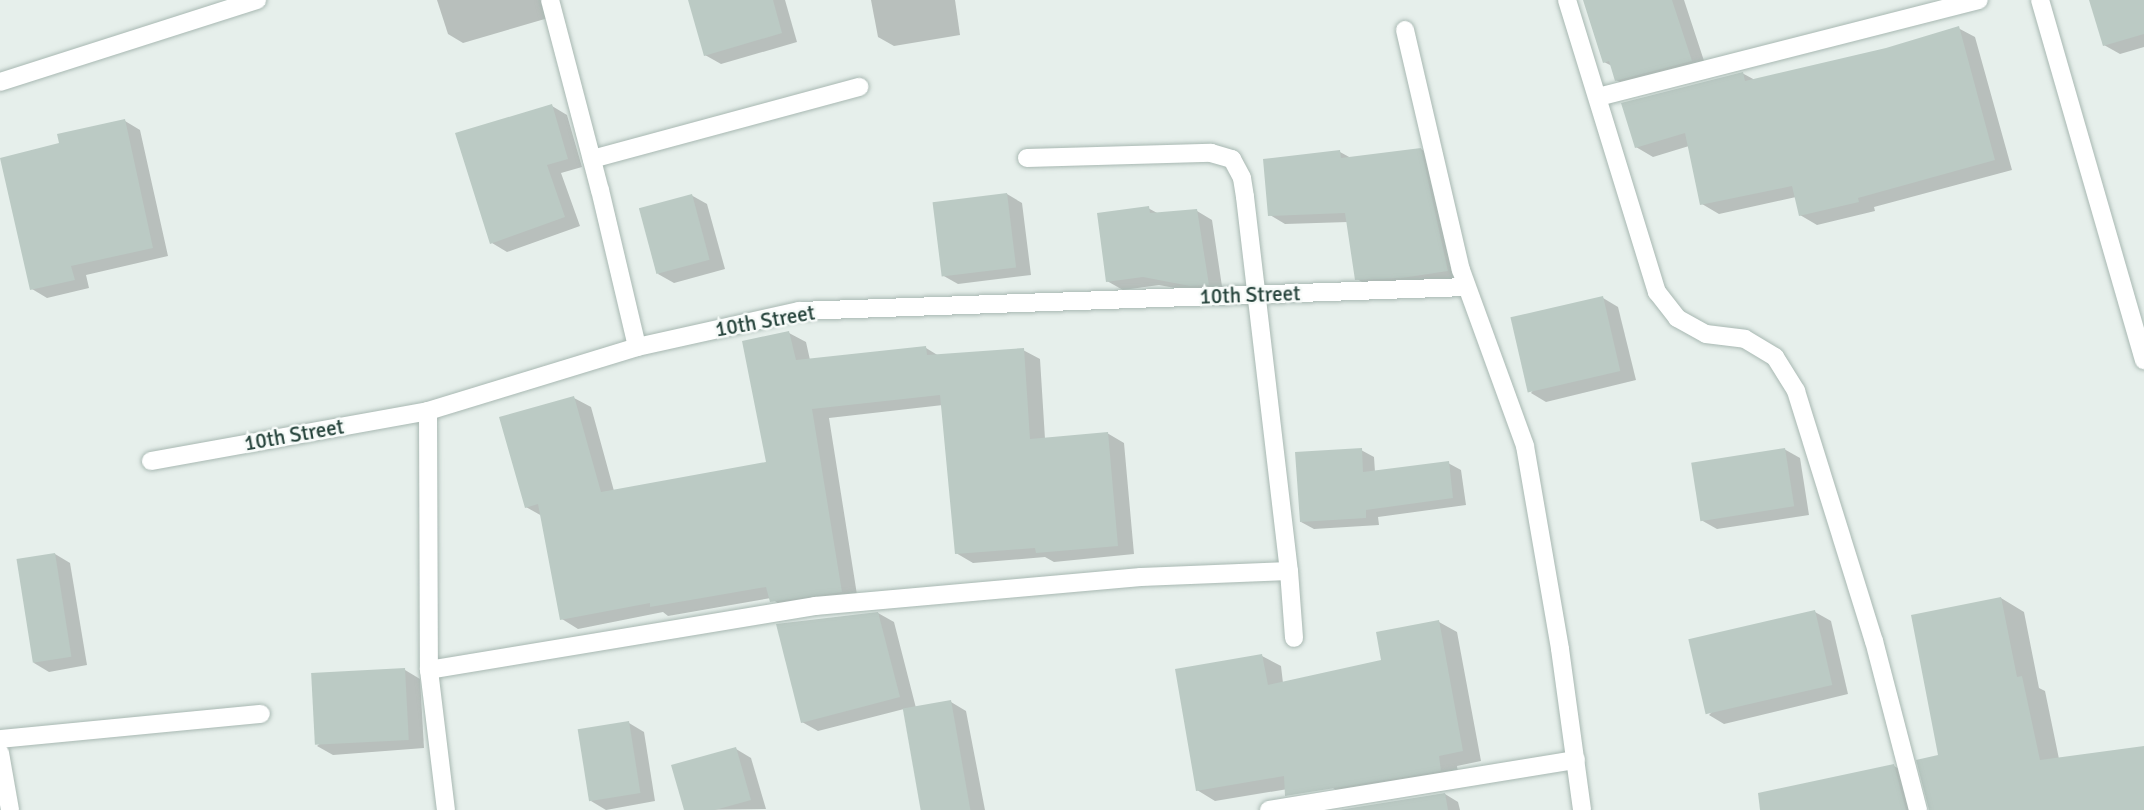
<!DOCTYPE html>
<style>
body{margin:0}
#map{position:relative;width:2144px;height:810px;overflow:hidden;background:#e6efeb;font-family:Signika,sans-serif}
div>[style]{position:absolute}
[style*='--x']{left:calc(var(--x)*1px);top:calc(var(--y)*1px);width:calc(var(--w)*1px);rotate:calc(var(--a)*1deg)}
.shadow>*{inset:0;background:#0003}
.building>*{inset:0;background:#bbcac4;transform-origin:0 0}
.roads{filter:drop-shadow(0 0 2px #a8b8b2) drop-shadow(0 0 2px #a8b8b2)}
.street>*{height:18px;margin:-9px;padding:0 9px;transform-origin:9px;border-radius:9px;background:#fff}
.secondary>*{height:18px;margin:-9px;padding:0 9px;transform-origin:9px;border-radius:9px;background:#fff}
span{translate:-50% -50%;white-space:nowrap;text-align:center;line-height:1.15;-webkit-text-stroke:5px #f7fbf9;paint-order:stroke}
.street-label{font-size:21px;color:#24423a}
</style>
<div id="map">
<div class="shadow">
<div style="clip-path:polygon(437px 0,550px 0,555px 16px,463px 43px,448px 34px)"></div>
<div style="clip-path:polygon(689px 0,785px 0,797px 42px,721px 64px,705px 55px)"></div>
<div style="clip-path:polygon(871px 0,955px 0,960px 35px,894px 46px,878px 37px)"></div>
<div style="clip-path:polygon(1584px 0,1684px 0,1707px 70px,1632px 89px,1616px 80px,1612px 66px,1604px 62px)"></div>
<div style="clip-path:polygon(2090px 0,2144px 0,2144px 47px,2120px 54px,2104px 45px)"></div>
<div style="clip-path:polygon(1958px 28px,1975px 37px,2012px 170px,1874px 207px,1875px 211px,1817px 225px,1800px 215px,1796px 197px,1719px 214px,1702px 204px,1689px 146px,1653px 157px,1636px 147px,1742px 73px,1755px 80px,1886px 49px)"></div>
<div style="clip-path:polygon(552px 106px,567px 115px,582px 167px,561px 173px,580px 226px,507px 252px,492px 243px)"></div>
<div style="clip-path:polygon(125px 121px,140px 130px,168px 256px,86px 275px,89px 288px,47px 298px,32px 289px,61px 144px)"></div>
<div style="clip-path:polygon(1421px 149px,1436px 158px,1463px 279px,1372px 288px,1357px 279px,1348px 222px,1285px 224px,1270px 215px,1340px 152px,1351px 158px)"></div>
<div style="clip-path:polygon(1007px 194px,1022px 203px,1031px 275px,958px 284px,942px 275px)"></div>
<div style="clip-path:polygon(691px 195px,707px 204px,725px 269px,674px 283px,658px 274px)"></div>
<div style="clip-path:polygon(1148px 208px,1159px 214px,1197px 211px,1212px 220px,1223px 293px,1207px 294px,1159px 285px,1123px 290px,1107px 281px)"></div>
<div style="clip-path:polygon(1603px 298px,1618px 307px,1636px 380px,1546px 402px,1531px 393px)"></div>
<div style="clip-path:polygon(789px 333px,806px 342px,810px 360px,926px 348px,939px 356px,1023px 350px,1040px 359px,1045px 439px,1107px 433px,1124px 443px,1134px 554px,1054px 562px,1045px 557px,973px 563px,956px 553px,943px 405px,829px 418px,858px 601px,788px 611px,771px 598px,668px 616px,663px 612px,578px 629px,562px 619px,542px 516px,526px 507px,574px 398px,591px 407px,614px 491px,768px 463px)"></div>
<div style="clip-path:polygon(1784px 449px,1800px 458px,1809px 515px,1717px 529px,1701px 520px)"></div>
<div style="clip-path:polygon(1361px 450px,1374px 457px,1375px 472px,1448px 463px,1461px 470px,1466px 505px,1378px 517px,1379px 525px,1314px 529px,1301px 522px)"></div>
<div style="clip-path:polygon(55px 554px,70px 563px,87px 665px,49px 672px,34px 663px)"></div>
<div style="clip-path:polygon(2001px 598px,2024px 612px,2039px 688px,2045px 691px,2059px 759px,2144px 748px,2144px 810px,1929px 810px,1940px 756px)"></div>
<div style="clip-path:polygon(1815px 612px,1831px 621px,1848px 694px,1724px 724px,1709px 715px)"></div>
<div style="clip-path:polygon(878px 613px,894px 622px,916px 708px,951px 702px,966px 711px,985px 810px,923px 810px,904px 709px,818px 731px,802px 722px)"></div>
<div style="clip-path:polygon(1439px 622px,1457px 632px,1481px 761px,1457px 766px,1459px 780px,1349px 797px,1331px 787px,1330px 782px,1215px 801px,1197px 790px,1262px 656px,1281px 666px,1283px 683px,1383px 661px)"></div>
<div style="clip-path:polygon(405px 670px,420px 679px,424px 748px,333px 755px,317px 746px)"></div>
<div style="clip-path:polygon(629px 723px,644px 732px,655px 801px,606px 810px,591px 801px)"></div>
<div style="clip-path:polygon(736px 749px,751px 758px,766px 809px,685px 810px)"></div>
<div style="clip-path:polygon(1894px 766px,1917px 779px,1926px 810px,1762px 810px)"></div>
<div style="clip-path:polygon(1445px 794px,1458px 802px,1460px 810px,1348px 810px)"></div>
</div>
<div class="building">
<div style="clip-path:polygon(688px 0,773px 0,782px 33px,704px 56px)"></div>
<div style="clip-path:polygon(1583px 0,1672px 0,1692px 61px,1615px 81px,1609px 61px,1603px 63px)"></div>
<div style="clip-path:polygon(2089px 0,2144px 0,2144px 34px,2103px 46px)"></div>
<div style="clip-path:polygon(1959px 26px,1995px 160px,1858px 198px,1859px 202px,1799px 216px,1792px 186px,1700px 205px,1685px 133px,1635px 148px,1621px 103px,1743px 72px,1745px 81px,1886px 48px)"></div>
<div style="clip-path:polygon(552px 104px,568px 159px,547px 165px,565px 217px,490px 244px,455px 133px)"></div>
<div style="clip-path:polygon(125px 119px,153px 248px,71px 266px,75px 280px,30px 290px,0 158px,59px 143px,57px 134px)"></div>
<div style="clip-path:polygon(1421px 148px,1448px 271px,1402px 278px,1355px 280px,1345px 213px,1268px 216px,1263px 159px,1340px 150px,1341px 158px)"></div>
<div style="left:1007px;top:193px;width:75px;height:75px;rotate:83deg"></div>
<div style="left:692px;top:194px;width:68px;height:55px;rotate:75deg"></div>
<div style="clip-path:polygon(1149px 206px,1150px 213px,1197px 209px,1209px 285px,1190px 286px,1143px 277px,1106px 282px,1097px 213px)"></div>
<div style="left:1603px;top:296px;width:77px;height:95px;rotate:77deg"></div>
<div style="clip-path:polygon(789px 331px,796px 360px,926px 346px,927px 355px,1024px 348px,1030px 439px,1108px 432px,1118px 546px,1036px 553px,1035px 548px,955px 554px,940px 395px,812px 409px,842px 592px,770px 602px,766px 587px,650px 607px,650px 603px,560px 620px,538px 504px,525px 508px,499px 417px,574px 396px,601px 492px,766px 462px,742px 341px)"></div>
<div style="clip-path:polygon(1362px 448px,1363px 472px,1449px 461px,1453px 498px,1366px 510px,1366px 518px,1300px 522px,1295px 452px)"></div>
<div style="left:1785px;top:448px;width:59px;height:95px;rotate:81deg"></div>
<div style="left:55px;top:553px;width:105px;height:39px;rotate:81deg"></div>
<div style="clip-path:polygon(2001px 597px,2017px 677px,2022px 676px,2040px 760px,2144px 746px,2144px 810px,1929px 810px,1916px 760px,1938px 755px,1911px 615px)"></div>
<div style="left:1815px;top:610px;width:77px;height:130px;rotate:77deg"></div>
<div style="clip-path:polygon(878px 612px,900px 697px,801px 723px,776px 624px)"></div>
<div style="clip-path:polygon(1439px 620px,1463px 751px,1439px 756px,1441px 771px,1285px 796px,1284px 776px,1196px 791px,1175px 669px,1262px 654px,1268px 685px,1381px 660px,1376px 632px)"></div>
<div style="left:405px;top:668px;width:72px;height:94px;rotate:87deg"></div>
<div style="left:951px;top:700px;width:112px;height:49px;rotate:80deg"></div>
<div style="left:629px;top:721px;width:73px;height:52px;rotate:81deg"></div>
<div style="clip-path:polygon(736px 747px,751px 800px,715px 810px,684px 810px,671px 765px)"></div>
<div style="clip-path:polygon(1894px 764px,1906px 810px,1760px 810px,1758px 793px)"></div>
<div style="clip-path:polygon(1445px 793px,1448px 810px,1339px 810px)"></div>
</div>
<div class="roads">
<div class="street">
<div style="--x:550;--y:0;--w:196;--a:75.3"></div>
<div style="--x:600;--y:190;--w:161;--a:76.7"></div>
<div style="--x:1567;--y:0;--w:306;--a:72.9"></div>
<div style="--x:1657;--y:292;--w:33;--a:52"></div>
<div style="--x:1677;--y:318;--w:33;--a:29"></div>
<div style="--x:1706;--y:334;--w:39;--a:7"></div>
<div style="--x:1745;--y:339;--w:35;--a:31"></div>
<div style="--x:1775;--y:357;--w:40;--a:58"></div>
<div style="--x:1796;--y:391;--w:262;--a:72.7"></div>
<div style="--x:1874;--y:641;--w:175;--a:75.4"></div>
<div style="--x:2040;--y:0;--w:375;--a:73.9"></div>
<div style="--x:1405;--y:30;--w:246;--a:76.9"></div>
<div style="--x:1461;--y:270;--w:187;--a:70"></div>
<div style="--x:1525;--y:446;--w:206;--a:80.2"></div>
<div style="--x:1560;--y:649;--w:162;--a:82.2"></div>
<div style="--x:0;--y:82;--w:270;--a:-17.7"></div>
<div style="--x:1598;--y:97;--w:393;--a:-14.3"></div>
<div style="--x:1027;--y:158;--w:184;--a:-1.6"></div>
<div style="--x:1211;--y:153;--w:22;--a:16"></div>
<div style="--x:1232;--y:159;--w:21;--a:62"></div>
<div style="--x:1242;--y:178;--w:19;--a:81"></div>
<div style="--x:1245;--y:197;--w:377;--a:83.3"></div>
<div style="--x:1289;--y:571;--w:67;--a:85.7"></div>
<div style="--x:592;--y:159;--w:277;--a:-15.1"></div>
<div style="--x:428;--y:411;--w:259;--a:89.8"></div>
<div style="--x:429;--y:670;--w:141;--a:83.1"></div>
<div style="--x:151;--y:461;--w:281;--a:-10.2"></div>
<div style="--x:428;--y:411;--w:219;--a:-17"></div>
<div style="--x:637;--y:347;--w:166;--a:-12.5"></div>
<div style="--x:799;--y:311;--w:668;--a:-2.06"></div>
<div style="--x:429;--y:670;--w:391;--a:-9.4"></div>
<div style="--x:815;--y:606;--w:327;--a:-5.1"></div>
<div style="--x:1141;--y:577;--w:148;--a:-2.3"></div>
<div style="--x:0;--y:739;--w:262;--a:-5.5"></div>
<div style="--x:1269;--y:810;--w:311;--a:-9.3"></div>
</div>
<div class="secondary">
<div style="--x:0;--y:753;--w:58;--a:80"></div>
</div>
</div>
<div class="street-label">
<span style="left:1250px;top:295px;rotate:-2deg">10th Street</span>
<span style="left:765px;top:321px;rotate:-10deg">10th Street</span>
<span style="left:294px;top:435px;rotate:-10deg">10th Street</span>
</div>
</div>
